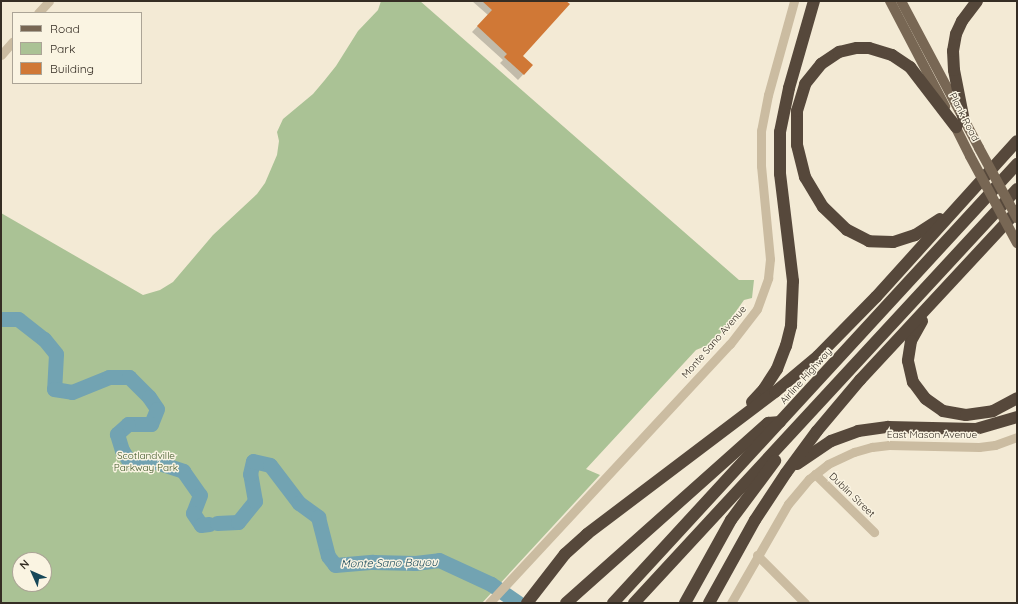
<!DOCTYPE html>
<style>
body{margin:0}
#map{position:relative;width:1018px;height:604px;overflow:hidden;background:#f3ead5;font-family:Quicksand,sans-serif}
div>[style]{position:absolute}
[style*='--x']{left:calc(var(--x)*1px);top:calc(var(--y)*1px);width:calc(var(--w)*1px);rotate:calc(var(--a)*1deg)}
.green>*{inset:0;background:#aac295}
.shadow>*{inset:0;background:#0003}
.river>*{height:15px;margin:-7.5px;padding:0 7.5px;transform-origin:7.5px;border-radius:7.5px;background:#72a3b2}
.building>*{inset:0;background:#d07836}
.minor>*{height:9px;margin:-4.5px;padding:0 4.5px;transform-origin:4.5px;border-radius:4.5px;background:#cbbca1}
.major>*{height:10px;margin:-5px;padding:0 5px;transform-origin:5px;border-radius:5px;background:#786754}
.highway>*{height:12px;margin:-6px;padding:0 6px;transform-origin:6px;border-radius:6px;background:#56483b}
.major-bridge>*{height:10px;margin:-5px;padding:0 5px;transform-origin:5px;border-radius:5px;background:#786754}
span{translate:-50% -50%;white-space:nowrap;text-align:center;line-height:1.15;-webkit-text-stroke:3px #faf4e2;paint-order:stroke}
.street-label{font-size:10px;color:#352d24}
.park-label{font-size:10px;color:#3b5526}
.water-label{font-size:11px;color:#174859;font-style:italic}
.frame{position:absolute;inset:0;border:2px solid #352d24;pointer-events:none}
.legend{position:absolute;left:12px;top:12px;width:130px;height:72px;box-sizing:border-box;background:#faf4e2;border:1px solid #aba496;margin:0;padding:5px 7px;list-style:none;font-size:12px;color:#352d24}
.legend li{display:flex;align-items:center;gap:8px;height:20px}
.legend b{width:20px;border:1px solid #aba496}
.north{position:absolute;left:12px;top:552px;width:40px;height:40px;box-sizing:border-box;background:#faf4e2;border:1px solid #aba496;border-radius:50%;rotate:315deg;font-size:11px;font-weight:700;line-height:16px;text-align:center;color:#352d24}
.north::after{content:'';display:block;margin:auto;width:14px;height:18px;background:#174859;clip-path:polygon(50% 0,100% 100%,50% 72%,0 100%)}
</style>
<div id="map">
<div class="green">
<div style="clip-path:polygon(evenodd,381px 1px,420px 1px,739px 280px,754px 280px,752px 298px,744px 300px,717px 338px,712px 339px,708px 345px,696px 350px,586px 469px,600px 475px,482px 603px,1px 603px,1px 213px,143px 295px,160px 290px,173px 282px,213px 235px,257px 194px,265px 183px,277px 155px,279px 141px,277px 132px,283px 119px,313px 94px,324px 81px,336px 66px,358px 31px,378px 10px,381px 1px,20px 560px,44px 560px,44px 584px,20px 584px,20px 560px)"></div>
</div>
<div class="shadow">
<div style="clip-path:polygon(472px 1px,565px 1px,522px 56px,532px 65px,518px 80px,500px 63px,503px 60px,472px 32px,488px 15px)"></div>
</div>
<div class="river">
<div style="--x:1;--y:319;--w:17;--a:0"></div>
<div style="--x:18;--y:319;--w:33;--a:38"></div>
<div style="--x:44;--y:339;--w:19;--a:51"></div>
<div style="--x:56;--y:354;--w:35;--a:93"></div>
<div style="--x:54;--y:389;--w:18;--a:9"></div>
<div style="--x:72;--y:392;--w:40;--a:-22"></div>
<div style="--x:109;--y:377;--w:20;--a:0"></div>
<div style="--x:129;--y:377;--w:28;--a:45"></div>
<div style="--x:149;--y:397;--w:14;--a:56"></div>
<div style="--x:157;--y:409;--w:16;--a:112"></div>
<div style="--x:151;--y:424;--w:23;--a:180"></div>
<div style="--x:128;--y:424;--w:15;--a:138"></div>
<div style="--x:117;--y:434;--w:17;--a:73"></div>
<div style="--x:122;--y:450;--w:13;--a:58"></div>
<div style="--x:129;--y:461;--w:21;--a:-3"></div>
<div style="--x:150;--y:460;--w:35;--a:18"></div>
<div style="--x:183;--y:471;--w:29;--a:55"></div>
<div style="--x:200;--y:495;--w:19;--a:111"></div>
<div style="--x:193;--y:513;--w:14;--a:56"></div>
<div style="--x:201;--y:525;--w:8;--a:-7"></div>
<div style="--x:217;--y:523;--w:21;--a:-3"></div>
<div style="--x:238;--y:522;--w:27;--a:-51"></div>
<div style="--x:255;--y:501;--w:27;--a:-100"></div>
<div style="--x:250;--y:474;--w:13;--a:-77"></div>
<div style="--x:253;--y:461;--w:17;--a:13"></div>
<div style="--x:270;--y:465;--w:48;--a:52.7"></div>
<div style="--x:299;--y:503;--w:24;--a:36"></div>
<div style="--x:318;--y:517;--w:40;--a:75.6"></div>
<div style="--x:328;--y:556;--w:11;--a:52"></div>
<div style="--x:335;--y:565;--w:38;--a:-5"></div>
<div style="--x:373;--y:562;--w:42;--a:1.4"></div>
<div style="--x:415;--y:563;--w:24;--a:-7"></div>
<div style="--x:439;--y:560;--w:57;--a:24.8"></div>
<div style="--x:491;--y:584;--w:33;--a:35"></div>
</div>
<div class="building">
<div style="clip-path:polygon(482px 1px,566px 1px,570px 4px,523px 56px,533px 65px,524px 75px,504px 57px,507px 54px,477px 26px,492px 10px)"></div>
</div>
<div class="minor">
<div style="--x:38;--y:13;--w:16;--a:-47"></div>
<div style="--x:1;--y:55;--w:18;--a:-49"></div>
<div style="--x:815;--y:474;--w:83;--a:44.5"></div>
<div style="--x:757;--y:555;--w:68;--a:45"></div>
<div style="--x:489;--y:603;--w:354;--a:-47.1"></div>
<div style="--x:730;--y:344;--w:44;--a:-52.4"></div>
<div style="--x:757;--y:309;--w:33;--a:-70"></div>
<div style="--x:768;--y:278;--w:19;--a:-84"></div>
<div style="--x:770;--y:259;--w:93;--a:-95.5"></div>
<div style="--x:761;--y:166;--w:35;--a:-90"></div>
<div style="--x:761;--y:131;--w:37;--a:-79"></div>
<div style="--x:768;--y:95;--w:98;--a:-74.5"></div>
<div style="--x:731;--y:603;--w:114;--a:-60.1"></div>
<div style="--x:788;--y:504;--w:33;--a:-50"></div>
<div style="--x:809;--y:479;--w:24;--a:-38"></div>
<div style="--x:828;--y:464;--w:29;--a:-25"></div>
<div style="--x:854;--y:452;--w:19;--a:-16"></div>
<div style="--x:872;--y:447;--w:17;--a:-7"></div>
<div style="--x:889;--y:445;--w:90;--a:1.3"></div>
<div style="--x:979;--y:447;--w:16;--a:-7"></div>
<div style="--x:995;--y:445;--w:23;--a:-20"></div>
</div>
<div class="major">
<div style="--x:890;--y:1;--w:119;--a:62.4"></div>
<div style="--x:901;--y:1;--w:166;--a:62"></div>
<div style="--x:952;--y:120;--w:40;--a:63.4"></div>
</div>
<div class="highway">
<div style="--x:964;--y:121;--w:52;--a:-101.1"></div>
<div style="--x:954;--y:70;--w:19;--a:-93"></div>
<div style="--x:953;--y:51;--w:17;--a:-80"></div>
<div style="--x:956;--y:34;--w:14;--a:-65"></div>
<div style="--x:962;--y:21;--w:25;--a:-53"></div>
<div style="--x:940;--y:219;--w:30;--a:147"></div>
<div style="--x:915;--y:235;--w:23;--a:162"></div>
<div style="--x:893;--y:242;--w:24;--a:-178"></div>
<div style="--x:869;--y:241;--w:25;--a:-153"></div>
<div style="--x:847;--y:230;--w:33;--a:-136"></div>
<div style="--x:823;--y:207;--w:35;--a:-121"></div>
<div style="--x:805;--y:177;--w:33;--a:-104"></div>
<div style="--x:797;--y:145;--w:34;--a:-90"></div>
<div style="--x:797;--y:111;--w:28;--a:-73"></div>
<div style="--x:805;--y:84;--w:26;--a:-51"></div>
<div style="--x:821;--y:64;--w:22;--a:-34"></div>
<div style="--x:839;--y:52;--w:18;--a:-13"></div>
<div style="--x:857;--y:48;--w:12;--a:0"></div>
<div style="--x:869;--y:48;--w:24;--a:17"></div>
<div style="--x:892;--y:55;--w:22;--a:34"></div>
<div style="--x:910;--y:67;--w:76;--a:52.5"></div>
<div style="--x:922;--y:321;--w:23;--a:119"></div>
<div style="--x:911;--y:341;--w:20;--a:99"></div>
<div style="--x:908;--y:361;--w:22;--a:77"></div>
<div style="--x:913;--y:382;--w:21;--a:53"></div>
<div style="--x:926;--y:399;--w:21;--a:35"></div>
<div style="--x:943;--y:411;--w:23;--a:10"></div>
<div style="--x:966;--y:415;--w:27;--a:-8"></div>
<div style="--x:993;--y:411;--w:27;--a:-28"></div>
<div style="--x:752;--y:402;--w:18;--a:-47"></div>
<div style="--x:764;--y:389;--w:24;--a:-57"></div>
<div style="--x:777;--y:369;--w:25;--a:-69"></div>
<div style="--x:786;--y:346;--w:21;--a:-76"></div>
<div style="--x:791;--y:326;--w:45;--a:-87.5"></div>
<div style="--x:793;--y:281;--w:108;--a:-96.9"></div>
<div style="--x:780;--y:174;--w:42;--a:-90"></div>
<div style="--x:780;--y:132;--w:45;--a:-78.4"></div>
<div style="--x:789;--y:88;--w:91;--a:-74"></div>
<div style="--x:797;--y:464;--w:41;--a:-34.1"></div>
<div style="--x:831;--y:441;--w:29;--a:-20"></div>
<div style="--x:858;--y:431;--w:30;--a:-8"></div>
<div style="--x:888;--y:427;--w:88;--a:1.3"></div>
<div style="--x:976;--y:429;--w:43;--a:-16.3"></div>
<div style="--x:527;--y:603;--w:62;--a:-52.2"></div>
<div style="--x:565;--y:554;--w:30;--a:-42"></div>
<div style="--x:587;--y:534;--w:236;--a:-37.1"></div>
<div style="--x:775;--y:392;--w:56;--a:-39.9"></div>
<div style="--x:818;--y:356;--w:83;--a:-45.5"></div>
<div style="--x:876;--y:297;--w:210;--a:-47.9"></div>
<div style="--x:566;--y:603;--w:271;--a:-41.7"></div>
<div style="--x:768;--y:423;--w:12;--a:-5"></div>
<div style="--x:613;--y:603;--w:597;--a:-47.38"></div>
<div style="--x:634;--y:603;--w:564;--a:-47.23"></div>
<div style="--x:685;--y:603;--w:95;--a:-61"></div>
<div style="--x:731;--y:520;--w:74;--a:-53.3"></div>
<div style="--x:709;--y:603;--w:95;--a:-61"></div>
<div style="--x:755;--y:520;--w:56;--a:-56.6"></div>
<div style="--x:786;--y:473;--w:52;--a:-53.6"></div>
<div style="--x:817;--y:431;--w:67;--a:-49.9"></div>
<div style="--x:860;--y:380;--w:231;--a:-47.1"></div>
</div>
<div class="major-bridge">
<div style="--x:979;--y:148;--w:80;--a:61.5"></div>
<div style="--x:970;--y:156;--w:99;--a:61.6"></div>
</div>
<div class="street-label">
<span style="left:964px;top:117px;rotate:63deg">Plank Road</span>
<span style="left:714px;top:342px;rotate:-49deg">Monte Sano Avenue</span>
<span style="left:806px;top:376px;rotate:-48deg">Airline Highway</span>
<span style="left:932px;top:435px">East Mason Avenue</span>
<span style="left:852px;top:495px;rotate:44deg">Dublin Street</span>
</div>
<div class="park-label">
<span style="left:146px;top:461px">Scotlandville<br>Parkway Park</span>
</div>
<div class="water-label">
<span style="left:389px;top:563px;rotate:-1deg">Monte Sano Bayou</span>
</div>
<div class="frame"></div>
<ul class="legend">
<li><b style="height:5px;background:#786754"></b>Road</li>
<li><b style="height:11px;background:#aac295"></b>Park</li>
<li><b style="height:11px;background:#d07836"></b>Building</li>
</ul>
<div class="north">N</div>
</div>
